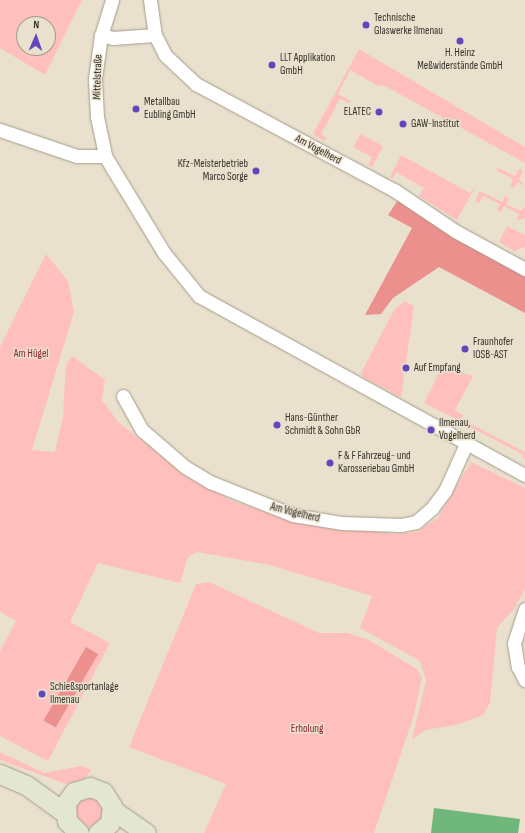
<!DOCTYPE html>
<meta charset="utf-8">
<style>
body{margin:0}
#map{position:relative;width:525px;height:833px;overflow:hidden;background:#e9e0cd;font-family:"Sofia Sans Condensed",sans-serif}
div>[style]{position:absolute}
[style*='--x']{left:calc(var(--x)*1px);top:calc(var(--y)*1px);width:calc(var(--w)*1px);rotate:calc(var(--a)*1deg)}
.green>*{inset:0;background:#ffc0bd}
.round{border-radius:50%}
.forest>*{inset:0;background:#ec908d;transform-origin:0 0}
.water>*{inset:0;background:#70b77c}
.roads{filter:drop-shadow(0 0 1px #a59c8b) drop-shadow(0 0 1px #a59c8b)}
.minor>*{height:13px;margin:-6.5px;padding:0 6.5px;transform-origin:6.5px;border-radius:6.5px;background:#fff}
.secondary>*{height:19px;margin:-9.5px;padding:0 9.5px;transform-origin:9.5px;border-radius:9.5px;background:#e3e6d1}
.dots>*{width:11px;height:11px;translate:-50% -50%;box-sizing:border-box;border:2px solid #e9e0cd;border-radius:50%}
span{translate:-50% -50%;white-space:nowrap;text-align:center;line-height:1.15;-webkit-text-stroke:3px #e9e0cd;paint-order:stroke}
.poi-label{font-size:11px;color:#36332c}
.left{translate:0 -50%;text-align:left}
.right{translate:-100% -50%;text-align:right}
.street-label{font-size:11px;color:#36332c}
.park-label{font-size:11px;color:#8e2329}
.north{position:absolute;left:16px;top:16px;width:40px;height:40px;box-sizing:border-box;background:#e9e0cd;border:1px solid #a19b8d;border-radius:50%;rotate:2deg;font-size:11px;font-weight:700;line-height:16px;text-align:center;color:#36332c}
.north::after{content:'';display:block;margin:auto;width:14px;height:18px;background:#6146be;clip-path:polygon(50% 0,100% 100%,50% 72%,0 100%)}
</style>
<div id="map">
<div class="green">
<div style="clip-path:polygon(evenodd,0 0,82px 0,45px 75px,0 48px,0 0,24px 24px,48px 24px,48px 48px,24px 48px,24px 24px)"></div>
<div style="clip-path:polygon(359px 49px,525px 147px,525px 163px,385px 86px,376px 85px,350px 70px,338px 94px,351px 101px,349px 103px,340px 99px,321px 134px,327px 138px,324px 141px,313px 134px)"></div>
<div style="clip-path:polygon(360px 134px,383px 146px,372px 167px,368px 165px,372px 157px,353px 147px)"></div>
<div style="clip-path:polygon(401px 155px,470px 193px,476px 186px,457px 220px,419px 196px,424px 188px,396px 172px,393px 178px,390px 177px)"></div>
<div style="clip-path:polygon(498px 168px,515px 176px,519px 169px,523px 171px,519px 179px,525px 186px,517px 182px,514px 188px,510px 186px,513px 179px,496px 170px)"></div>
<div style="clip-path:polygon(480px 191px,502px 202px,505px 196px,509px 198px,506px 204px,521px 211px,525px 207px,525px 218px,516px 221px,519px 214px,504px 206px,501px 212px,497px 210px,500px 204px,483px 196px,479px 203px,475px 201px)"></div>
<div style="clip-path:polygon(507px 226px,525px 235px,525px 247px,514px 251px,499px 242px)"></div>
<div style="clip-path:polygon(46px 254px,68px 281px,74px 312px,32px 450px,55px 452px,63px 416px,66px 366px,72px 356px,105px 380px,102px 400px,118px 422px,168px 461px,230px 500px,301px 523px,393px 534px,417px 532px,438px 518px,471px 462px,525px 488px,525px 589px,514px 609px,497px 628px,490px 703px,483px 715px,456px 725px,425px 730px,412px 740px,426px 680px,420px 661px,360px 628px,372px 596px,270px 565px,197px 552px,188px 557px,180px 583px,98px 563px,70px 622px,110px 643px,48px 761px,0 736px,0 651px,16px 621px,0 612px,0 449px,9px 449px,0 449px,0 347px)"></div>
<div style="clip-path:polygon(405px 301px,414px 306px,401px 397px,362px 377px,361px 373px,394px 310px)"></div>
<div style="clip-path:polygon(442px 367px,473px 376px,455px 410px,463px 415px,460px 421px,424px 403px)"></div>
<div style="clip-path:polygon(469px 423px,525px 452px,525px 460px,522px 454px,468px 426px)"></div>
<div style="clip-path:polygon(209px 582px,319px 633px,348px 633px,369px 640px,417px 669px,422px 678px,413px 718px,374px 833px,204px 833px,226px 784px,129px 747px,196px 584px)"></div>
<div style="clip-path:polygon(0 752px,44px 773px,82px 766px,91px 770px,85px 778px,66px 784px,0 760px)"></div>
<div class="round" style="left:74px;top:797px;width:30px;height:30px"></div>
</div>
<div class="forest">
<div style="clip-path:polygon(398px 200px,525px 275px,525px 313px,439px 267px,393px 298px,381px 314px,365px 315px,412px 228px,388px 215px)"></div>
<div style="left:86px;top:647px;width:14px;height:85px;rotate:30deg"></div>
</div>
<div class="water">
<div style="clip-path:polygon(434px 808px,520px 819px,518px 833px,431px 833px)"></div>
</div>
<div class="roads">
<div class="minor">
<div style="--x:112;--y:0;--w:37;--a:107"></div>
<div style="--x:101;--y:35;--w:44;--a:97.8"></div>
<div style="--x:95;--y:79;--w:38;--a:87"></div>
<div style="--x:97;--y:117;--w:40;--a:78"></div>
<div style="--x:105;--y:156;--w:114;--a:58.7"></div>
<div style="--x:164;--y:253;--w:55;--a:50.9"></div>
<div style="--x:199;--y:296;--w:372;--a:28.8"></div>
<div style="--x:150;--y:0;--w:35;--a:82"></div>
<div style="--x:155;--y:35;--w:22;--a:63"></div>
<div style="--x:165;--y:55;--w:42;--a:43.1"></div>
<div style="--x:196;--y:84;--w:225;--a:28.2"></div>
<div style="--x:394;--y:190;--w:73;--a:33.9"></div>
<div style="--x:455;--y:231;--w:80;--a:28.5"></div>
<div style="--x:101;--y:35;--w:12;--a:14"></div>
<div style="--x:113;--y:38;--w:42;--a:-4.1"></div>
<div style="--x:0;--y:130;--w:81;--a:18.7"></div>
<div style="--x:77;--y:156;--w:28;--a:0"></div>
<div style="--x:123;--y:396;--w:39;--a:61"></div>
<div style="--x:142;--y:430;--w:57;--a:40.7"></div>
<div style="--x:185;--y:467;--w:29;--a:31"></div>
<div style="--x:210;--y:482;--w:89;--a:21.7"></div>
<div style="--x:293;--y:515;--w:50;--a:9.3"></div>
<div style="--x:342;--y:523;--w:59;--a:1.9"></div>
<div style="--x:401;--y:525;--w:15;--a:-11"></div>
<div style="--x:416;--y:522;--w:21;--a:-41"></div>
<div style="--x:432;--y:508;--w:21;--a:-53"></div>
<div style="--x:445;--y:491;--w:51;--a:-65.9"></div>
<div style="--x:525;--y:609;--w:36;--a:108"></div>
<div style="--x:514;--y:643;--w:24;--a:81"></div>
<div style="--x:518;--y:667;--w:15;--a:62"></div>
</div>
<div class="secondary">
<div style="--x:0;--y:774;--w:28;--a:23"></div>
<div style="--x:26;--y:785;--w:48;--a:35.7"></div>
<div style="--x:113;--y:810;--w:40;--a:34.9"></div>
<div style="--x:79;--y:833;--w:17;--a:-135"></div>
<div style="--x:67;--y:821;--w:18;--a:-93"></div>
<div style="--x:66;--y:803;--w:14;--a:-54"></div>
<div style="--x:74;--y:792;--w:17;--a:-17"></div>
<div style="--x:90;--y:787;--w:14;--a:21"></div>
<div style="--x:103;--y:792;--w:17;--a:57"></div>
<div style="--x:112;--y:806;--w:17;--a:97"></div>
<div style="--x:110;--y:823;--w:16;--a:140"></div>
</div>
</div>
<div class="dots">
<div style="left:366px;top:25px;background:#6146be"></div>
<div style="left:460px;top:41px;background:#6146be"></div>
<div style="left:272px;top:65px;background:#6146be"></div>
<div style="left:136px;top:109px;background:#6146be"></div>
<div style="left:379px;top:112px;background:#6146be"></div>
<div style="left:403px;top:124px;background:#6146be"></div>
<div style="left:256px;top:171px;background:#6146be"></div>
<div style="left:465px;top:349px;background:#6146be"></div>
<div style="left:406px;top:368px;background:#6146be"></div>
<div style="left:277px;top:425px;background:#6146be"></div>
<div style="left:431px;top:430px;background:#6146be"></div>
<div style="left:330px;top:463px;background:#6146be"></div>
<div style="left:42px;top:694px;background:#6146be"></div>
</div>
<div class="poi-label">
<span class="left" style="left:374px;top:25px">Technische<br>Glaswerke Ilmenau</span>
<span style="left:460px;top:60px">H. Heinz<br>Meßwiderstände GmbH</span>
<span class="left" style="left:280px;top:65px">LLT Applikation<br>GmbH</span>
<span class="left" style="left:144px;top:109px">Metallbau<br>Eubling GmbH</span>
<span class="right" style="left:371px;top:112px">ELATEC</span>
<span class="left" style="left:411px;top:124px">GAW-Institut</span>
<span class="right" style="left:248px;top:171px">Kfz-Meisterbetrieb<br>Marco Sorge</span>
<span class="left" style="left:473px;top:349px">Fraunhofer<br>IOSB-AST</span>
<span class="left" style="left:414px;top:368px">Auf Empfang</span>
<span class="left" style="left:285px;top:425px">Hans-Günther<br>Schmidt &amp; Sohn GbR</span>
<span class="left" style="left:439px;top:430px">Ilmenau,<br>Vogelherd</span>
<span class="left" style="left:338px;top:463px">F &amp; F Fahrzeug- und<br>Karosseriebau GmbH</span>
<span class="left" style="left:50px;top:694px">Schießsportanlage<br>Ilmenau</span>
</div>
<div class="street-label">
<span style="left:98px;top:77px;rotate:-88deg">Mittelstraße</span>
<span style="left:318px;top:150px;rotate:28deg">Am Vogelherd</span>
<span style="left:295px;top:513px;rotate:14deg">Am Vogelherd</span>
</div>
<div class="park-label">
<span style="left:31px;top:354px">Am Hügel</span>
<span style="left:307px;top:729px">Erholung</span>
</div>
<div class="north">N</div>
</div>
